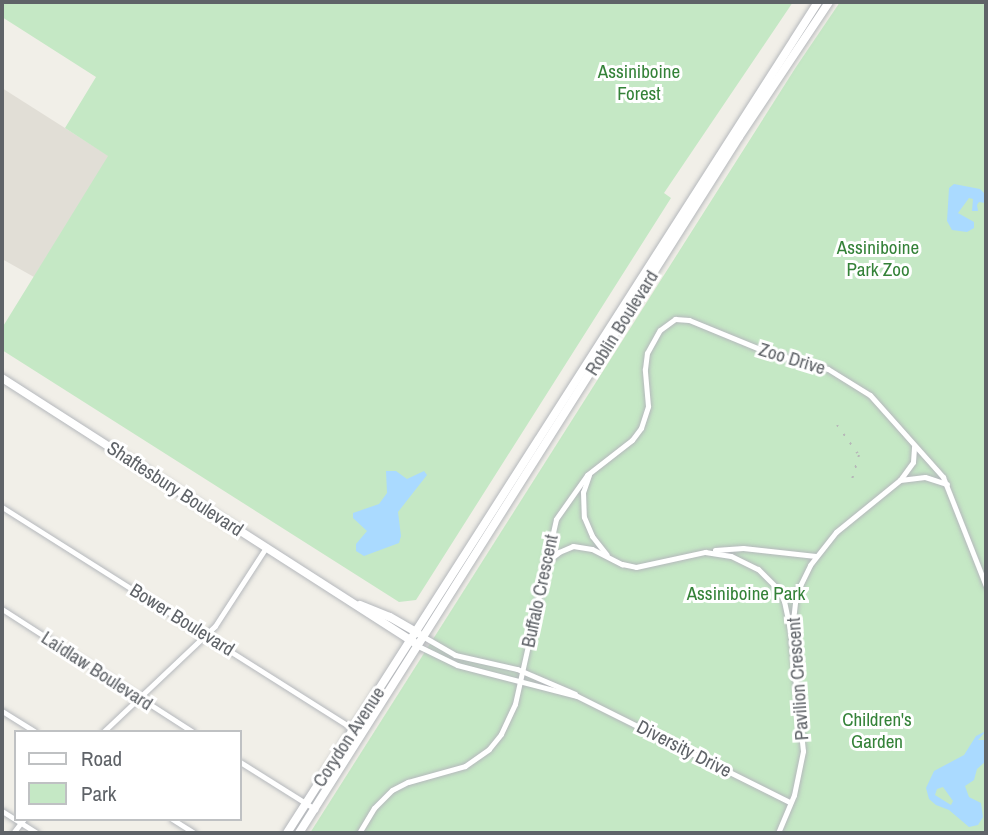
<!DOCTYPE html>
<style>
body{margin:0}
#map{position:relative;width:988px;height:835px;overflow:hidden;background:#f1efe8;font-family:"Archivo Narrow",sans-serif}
div>[style]{position:absolute}
[style*='--x']{left:calc(var(--x)*1px);top:calc(var(--y)*1px);width:calc(var(--w)*1px);rotate:calc(var(--a)*1deg)}
.education>*{inset:0;background:#e1ded6}
.green>*{inset:0;background:#c5e8c5}
.water>*{inset:0;background:#aadaff}
.roads{filter:drop-shadow(0 0 2px #b5b8bc) drop-shadow(0 0 2px #b5b8bc)}
.street>*{height:5px;margin:-2.5px;padding:0 2.5px;transform-origin:2.5px;border-radius:2.5px;background:#fff}
.secondary>*{height:8px;margin:-4px;padding:0 4px;transform-origin:4px;border-radius:4px;background:#fff}
.rail>*{height:2px;margin-top:-1px;transform-origin:0;background:repeating-linear-gradient(90deg,#b6b7b8 0 2px,transparent 0 11px)}
span{translate:-50% -50%;white-space:nowrap;text-align:center;line-height:1.15;-webkit-text-stroke:6px #fff;paint-order:stroke}
.park-label{font-size:19px;color:#348238}
.street-label{font-size:19px;color:#5f6368}
.frame{position:absolute;inset:0;border:4px solid #5f6368;pointer-events:none}
.legend{position:absolute;left:14px;top:730px;width:228px;height:91px;box-sizing:border-box;background:#fff;border:2px solid #bfc1c3;margin:0;padding:9px 12px;list-style:none;font-size:21px;color:#5f6368}
.legend li{display:flex;align-items:center;gap:14px;height:35px}
.legend b{width:35px;border:2px solid #bfc1c3}
</style>
<div id="map">
<div class="education">
<div style="clip-path:polygon(2px 88px,109px 156px,34px 277px,2px 259px)"></div>
</div>
<div class="green">
<div style="clip-path:polygon(2px 2px,793px 2px,664px 193px,671px 198px,416px 600px,399px 602px,2px 350px,2px 328px,108px 156px,65px 128px,96px 77px,2px 17px)"></div>
<div style="clip-path:polygon(840px 2px,986px 2px,986px 833px,310px 833px,796px 67px)"></div>
</div>
<div class="water">
<div style="clip-path:polygon(954px 184px,980px 189px,985px 194px,985px 203px,979px 202px,977px 205px,978px 211px,972px 211px,973px 199px,969px 198px,958px 213px,974px 222px,974px 228px,967px 232px,952px 230px,947px 221px,949px 188px)"></div>
<div style="clip-path:polygon(386px 471px,396px 471px,407px 479px,424px 471px,427px 475px,398px 512px,401px 536px,399px 543px,364px 556px,356px 551px,356px 544px,367px 531px,353px 518px,353px 513px,379px 504px,387px 493px)"></div>
<div style="clip-path:polygon(evenodd,986px 731px,978px 740px,986px 740px,986px 761px,977px 769px,974px 780px,965px 786px,969px 797px,981px 803px,983px 817px,978px 825px,969px 827px,949px 810px,936px 805px,929px 799px,926px 788px,934px 771px,964px 755px,976px 736px,986px 731px,943px 787px,953px 801px,951px 805px,935px 795px,937px 789px,943px 787px)"></div>
</div>
<div class="roads">
<div class="street">
<div style="--x:589;--y:475;--w:18;--a:109"></div>
<div style="--x:583;--y:492;--w:25;--a:88"></div>
<div style="--x:584;--y:517;--w:21;--a:67"></div>
<div style="--x:592;--y:536;--w:24;--a:52"></div>
<div style="--x:900;--y:480;--w:25;--a:-7"></div>
<div style="--x:925;--y:477;--w:23;--a:18"></div>
<div style="--x:2;--y:507;--w:419;--a:32.3"></div>
<div style="--x:715;--y:550;--w:28;--a:-4"></div>
<div style="--x:743;--y:548;--w:73;--a:6.3"></div>
<div style="--x:545;--y:563;--w:18;--a:-38"></div>
<div style="--x:559;--y:552;--w:15;--a:-23"></div>
<div style="--x:573;--y:546;--w:19;--a:9"></div>
<div style="--x:592;--y:549;--w:34;--a:27"></div>
<div style="--x:622;--y:564;--w:14;--a:12"></div>
<div style="--x:636;--y:567;--w:71;--a:-12.3"></div>
<div style="--x:705;--y:552;--w:26;--a:9"></div>
<div style="--x:731;--y:556;--w:30;--a:26"></div>
<div style="--x:758;--y:569;--w:30;--a:45"></div>
<div style="--x:779;--y:590;--w:12;--a:66"></div>
<div style="--x:784;--y:601;--w:35;--a:78"></div>
<div style="--x:2;--y:609;--w:227;--a:32.8"></div>
<div style="--x:424;--y:637;--w:36;--a:30"></div>
<div style="--x:455;--y:655;--w:64;--a:12.7"></div>
<div style="--x:517;--y:669;--w:63;--a:23.3"></div>
<div style="--x:418;--y:646;--w:43;--a:26"></div>
<div style="--x:457;--y:665;--w:124;--a:14.5"></div>
<div style="--x:577;--y:696;--w:238;--a:26.5"></div>
<div style="--x:2;--y:711;--w:39;--a:32"></div>
<div style="--x:103;--y:732;--w:154;--a:-43.4"></div>
<div style="--x:215;--y:626;--w:92;--a:-57"></div>
<div style="--x:240;--y:762;--w:89;--a:32.1"></div>
<div style="--x:2;--y:811;--w:41;--a:32.2"></div>
<div style="--x:172;--y:819;--w:26;--a:32"></div>
<div style="--x:13;--y:833;--w:18;--a:-52"></div>
<div style="--x:359;--y:833;--w:29;--a:-59"></div>
<div style="--x:374;--y:808;--w:25;--a:-45"></div>
<div style="--x:392;--y:790;--w:18;--a:-27"></div>
<div style="--x:408;--y:782;--w:59;--a:-15.7"></div>
<div style="--x:465;--y:766;--w:29;--a:-35"></div>
<div style="--x:489;--y:749;--w:19;--a:-51"></div>
<div style="--x:501;--y:734;--w:33;--a:-65"></div>
<div style="--x:515;--y:704;--w:189;--a:-77.5"></div>
<div style="--x:556;--y:519;--w:54;--a:-54.8"></div>
<div style="--x:587;--y:475;--w:57;--a:-37.9"></div>
<div style="--x:632;--y:440;--w:15;--a:-53"></div>
<div style="--x:641;--y:428;--w:23;--a:-72"></div>
<div style="--x:648;--y:406;--w:37;--a:-95"></div>
<div style="--x:645;--y:369;--w:16;--a:-83"></div>
<div style="--x:647;--y:353;--w:26;--a:-61"></div>
<div style="--x:660;--y:330;--w:19;--a:-36"></div>
<div style="--x:675;--y:319;--w:14;--a:4"></div>
<div style="--x:689;--y:320;--w:84;--a:22.3"></div>
<div style="--x:767;--y:352;--w:63;--a:15.6"></div>
<div style="--x:828;--y:369;--w:49;--a:31.8"></div>
<div style="--x:870;--y:395;--w:110;--a:48.3"></div>
<div style="--x:943;--y:477;--w:117;--a:68.5"></div>
<div style="--x:778;--y:833;--w:41;--a:-67.2"></div>
<div style="--x:794;--y:795;--w:45;--a:-78.4"></div>
<div style="--x:803;--y:751;--w:114;--a:-96.1"></div>
<div style="--x:791;--y:638;--w:44;--a:-83.5"></div>
<div style="--x:796;--y:594;--w:32;--a:-64"></div>
<div style="--x:810;--y:565;--w:42;--a:-51.8"></div>
<div style="--x:836;--y:532;--w:82;--a:-39.1"></div>
<div style="--x:900;--y:480;--w:22;--a:-54"></div>
<div style="--x:913;--y:462;--w:16;--a:-86"></div>
</div>
<div class="secondary">
<div style="--x:2;--y:378;--w:490;--a:32.7"></div>
<div style="--x:360;--y:605;--w:32;--a:22"></div>
<div style="--x:390;--y:617;--w:32;--a:30"></div>
<div style="--x:287;--y:833;--w:986;--a:-57.42"></div>
<div style="--x:299;--y:833;--w:823;--a:-57.7"></div>
<div style="--x:739;--y:137;--w:162;--a:-56.3"></div>
</div>
</div>
<div class="rail">
<div style="--x:837;--y:425;--w:37;--a:54"></div>
<div style="--x:859;--y:455;--w:29;--a:106"></div>
</div>
<div class="park-label">
<span style="left:639px;top:83px">Assiniboine<br>Forest</span>
<span style="left:878px;top:259px">Assiniboine<br>Park Zoo</span>
<span style="left:746px;top:594px">Assiniboine Park</span>
<span style="left:877px;top:731px">Children's<br>Garden</span>
</div>
<div class="street-label">
<span style="left:622px;top:323px;rotate:-58deg">Roblin Boulevard</span>
<span style="left:792px;top:359px;rotate:17deg">Zoo Drive</span>
<span style="left:175px;top:489px;rotate:33deg">Shaftesbury Boulevard</span>
<span style="left:540px;top:591px;rotate:-78deg">Buffalo Crescent</span>
<span style="left:182px;top:620px;rotate:32deg">Bower Boulevard</span>
<span style="left:97px;top:671px;rotate:33deg">Laidlaw Boulevard</span>
<span style="left:798px;top:679px;rotate:-94deg">Pavilion Crescent</span>
<span style="left:349px;top:737px;rotate:-57deg">Corydon Avenue</span>
<span style="left:684px;top:749px;rotate:27deg">Diversity Drive</span>
</div>
<div class="frame"></div>
<ul class="legend">
<li><b style="height:9px;background:#fff"></b>Road</li>
<li><b style="height:19px;background:#c5e8c5"></b>Park</li>
</ul>
</div>
